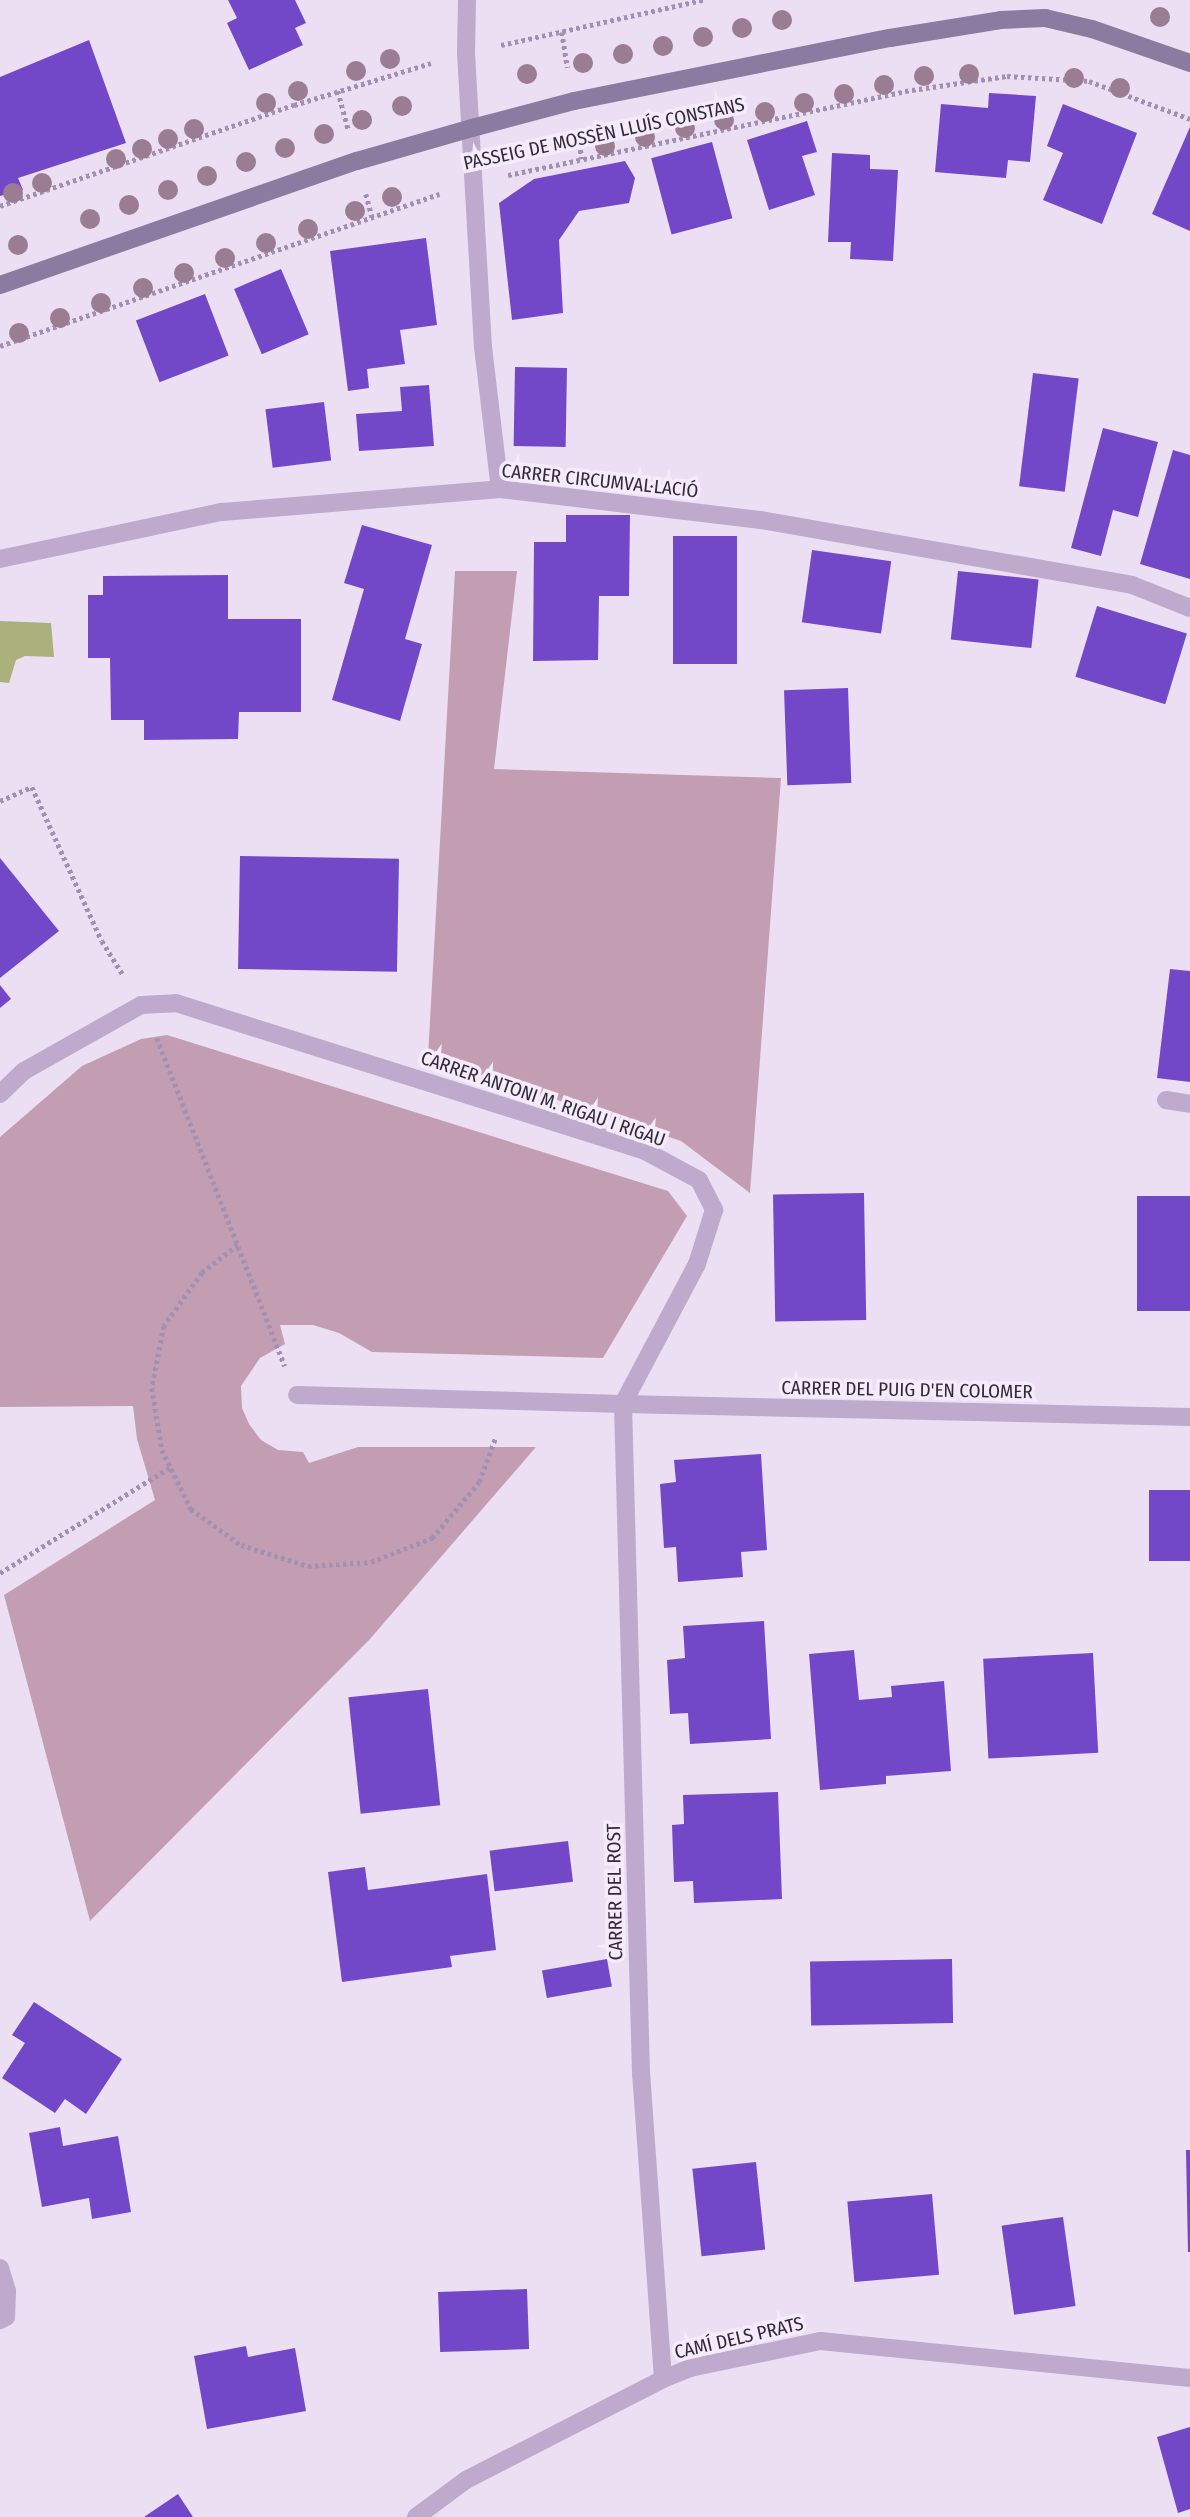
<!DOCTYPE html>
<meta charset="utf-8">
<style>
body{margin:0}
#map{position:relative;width:1190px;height:2517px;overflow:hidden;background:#ecdff3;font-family:"Fira Sans Condensed",sans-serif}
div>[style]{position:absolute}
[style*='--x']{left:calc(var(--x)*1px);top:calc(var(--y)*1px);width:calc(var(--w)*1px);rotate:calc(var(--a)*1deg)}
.green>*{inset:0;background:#c39eb3}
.water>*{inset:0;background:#aab17d}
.building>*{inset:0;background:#7348c8;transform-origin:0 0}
.path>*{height:4.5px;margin-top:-2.25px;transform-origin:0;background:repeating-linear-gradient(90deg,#a290b3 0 3.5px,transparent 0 7px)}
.street>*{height:18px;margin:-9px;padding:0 9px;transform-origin:9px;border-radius:9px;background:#bdaacc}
.secondary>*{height:18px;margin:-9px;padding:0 9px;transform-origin:9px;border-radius:9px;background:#8c7ba0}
.trees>*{width:20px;height:20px;margin:-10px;border-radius:50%;background:#9b7d93}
span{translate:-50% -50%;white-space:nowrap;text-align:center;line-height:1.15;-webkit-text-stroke:7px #f5ebfb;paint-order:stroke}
.street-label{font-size:19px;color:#302a39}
</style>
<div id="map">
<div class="green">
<div style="clip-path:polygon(455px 571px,517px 571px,494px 769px,781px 778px,750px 1193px,681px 1141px,428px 1057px)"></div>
<div style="clip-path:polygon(167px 1035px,668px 1191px,687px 1216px,603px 1358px,372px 1352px,339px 1333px,313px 1325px,280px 1325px,285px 1344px,260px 1358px,241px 1386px,242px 1408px,249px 1424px,261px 1440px,278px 1450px,303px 1452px,309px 1463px,358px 1447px,536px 1447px,370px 1639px,90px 1921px,4px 1595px,155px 1500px,137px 1439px,133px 1406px,0 1407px,0 1137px,82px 1066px,141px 1039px)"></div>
</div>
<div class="water">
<div style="clip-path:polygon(0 621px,51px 623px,54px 657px,25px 656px,16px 660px,9px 683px,0 682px)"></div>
</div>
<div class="building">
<div style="clip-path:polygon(228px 0,295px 0,306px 23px,295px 28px,303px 45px,249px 70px,227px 23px,237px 18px)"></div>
<div style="clip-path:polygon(89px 40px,126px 143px,18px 178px,23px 190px,0 196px,0 77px)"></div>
<div style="clip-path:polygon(989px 93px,1036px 96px,1030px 162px,1008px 160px,1006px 178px,935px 172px,941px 104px,988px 108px)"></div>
<div style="clip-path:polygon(1063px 104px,1137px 133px,1102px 224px,1043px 200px,1063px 153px,1047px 146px)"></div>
<div style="clip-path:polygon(807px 121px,817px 152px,802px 156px,815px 195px,769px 210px,747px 140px)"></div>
<div style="clip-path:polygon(1190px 127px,1190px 231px,1152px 214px)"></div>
<div style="left:712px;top:142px;width:79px;height:63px;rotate:75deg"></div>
<div style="clip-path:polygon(832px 153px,870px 155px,870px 169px,898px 170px,893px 261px,850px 259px,851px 242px,828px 242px)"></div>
<div style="clip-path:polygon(625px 161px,635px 178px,629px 203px,579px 211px,559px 240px,563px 313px,512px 320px,499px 203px,534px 179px)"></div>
<div style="clip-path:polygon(426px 238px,437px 325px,400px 330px,405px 364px,367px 369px,369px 388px,348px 391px,330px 251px)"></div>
<div style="left:281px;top:269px;width:71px;height:51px;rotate:67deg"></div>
<div style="left:205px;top:294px;width:66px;height:74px;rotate:69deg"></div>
<div style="left:515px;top:367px;width:52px;height:79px;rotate:1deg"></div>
<div style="left:1033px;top:373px;width:46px;height:114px;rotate:7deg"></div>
<div style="clip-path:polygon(429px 385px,434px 446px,359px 451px,356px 414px,402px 411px,400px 387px)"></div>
<div style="left:324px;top:402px;width:59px;height:59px;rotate:83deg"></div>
<div style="clip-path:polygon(1103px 428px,1158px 442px,1138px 517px,1113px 510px,1101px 556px,1071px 548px)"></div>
<div style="clip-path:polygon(1173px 450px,1190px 455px,1190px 579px,1140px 564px)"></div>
<div style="clip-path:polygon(566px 515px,630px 515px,629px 596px,599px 596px,598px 660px,533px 661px,534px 542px,566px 542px)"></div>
<div style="clip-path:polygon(362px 525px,432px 545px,405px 639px,422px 644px,400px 721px,332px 700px,364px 589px,344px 583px)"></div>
<div style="left:673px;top:536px;width:64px;height:128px"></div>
<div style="left:812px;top:550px;width:80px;height:73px;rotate:8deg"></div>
<div style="left:958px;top:571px;width:81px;height:69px;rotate:6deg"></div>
<div style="clip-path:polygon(228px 575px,228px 619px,301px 619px,301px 712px,239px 712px,238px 739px,144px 740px,144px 720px,111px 720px,110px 658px,88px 658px,88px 595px,103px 595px,103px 576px)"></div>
<div style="left:1097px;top:606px;width:94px;height:74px;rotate:17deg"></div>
<div style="left:848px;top:688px;width:95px;height:64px;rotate:88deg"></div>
<div style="left:240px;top:856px;width:159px;height:113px;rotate:1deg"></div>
<div style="clip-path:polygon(0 858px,59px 931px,0 978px)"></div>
<div style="clip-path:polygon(1170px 969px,1190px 971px,1190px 1082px,1157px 1078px)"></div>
<div style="clip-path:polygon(0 985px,11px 999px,0 1008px)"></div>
<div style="left:864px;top:1193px;width:127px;height:91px;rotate:89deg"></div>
<div style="left:1190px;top:1196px;width:115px;height:53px;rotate:90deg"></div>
<div style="clip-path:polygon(761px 1454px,767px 1550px,741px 1552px,743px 1577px,678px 1582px,676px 1547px,664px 1548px,660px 1484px,676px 1482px,674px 1460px)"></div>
<div style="left:1190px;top:1490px;width:71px;height:41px;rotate:90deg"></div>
<div style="clip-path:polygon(764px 1621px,771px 1739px,690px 1744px,688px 1713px,670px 1714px,667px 1660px,685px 1658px,683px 1626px)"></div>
<div style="clip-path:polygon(854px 1650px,859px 1700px,892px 1697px,891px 1686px,944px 1681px,951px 1771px,886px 1776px,886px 1784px,820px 1790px,809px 1654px)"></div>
<div style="left:1093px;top:1653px;width:100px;height:110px;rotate:87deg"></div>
<div style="left:428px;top:1689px;width:117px;height:80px;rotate:84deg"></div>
<div style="clip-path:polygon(778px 1792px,782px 1899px,694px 1903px,693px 1881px,674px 1882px,672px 1825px,684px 1824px,683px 1795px)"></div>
<div style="left:568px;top:1841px;width:41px;height:79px;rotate:83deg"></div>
<div style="clip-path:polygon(365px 1867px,368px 1890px,487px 1874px,496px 1950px,450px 1956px,452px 1967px,342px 1982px,328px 1872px)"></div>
<div style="left:607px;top:1959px;width:28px;height:66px;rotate:80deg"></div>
<div style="left:952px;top:1959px;width:64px;height:142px;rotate:89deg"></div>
<div style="clip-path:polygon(34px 2002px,122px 2059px,86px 2114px,65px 2099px,55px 2113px,2px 2078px,25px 2043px,12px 2035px)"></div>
<div style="clip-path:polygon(60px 2127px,63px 2146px,118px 2136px,131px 2212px,92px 2219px,89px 2198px,42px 2207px,29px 2133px)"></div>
<div style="clip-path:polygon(1186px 2150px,1190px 2150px,1190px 2252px,1188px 2252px)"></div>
<div style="left:756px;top:2162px;width:88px;height:64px;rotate:84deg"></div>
<div style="left:932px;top:2194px;width:81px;height:85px;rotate:85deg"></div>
<div style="left:1063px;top:2217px;width:90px;height:62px;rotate:82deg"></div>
<div style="left:527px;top:2289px;width:60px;height:89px;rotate:88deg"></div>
<div style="clip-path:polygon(246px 2346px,248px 2357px,295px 2348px,306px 2411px,207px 2429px,194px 2356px)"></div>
<div style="clip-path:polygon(1190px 2427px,1190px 2509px,1178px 2513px,1157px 2437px)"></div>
<div style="clip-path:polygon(178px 2494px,193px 2517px,144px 2517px)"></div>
</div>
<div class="path">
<div style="--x:562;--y:32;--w:36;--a:81"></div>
<div style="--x:501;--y:45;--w:207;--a:-12.6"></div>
<div style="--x:338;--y:91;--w:39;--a:75"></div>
<div style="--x:579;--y:136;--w:23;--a:83"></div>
<div style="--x:508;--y:175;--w:406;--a:-11.9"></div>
<div style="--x:905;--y:91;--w:103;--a:-8.4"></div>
<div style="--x:1007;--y:76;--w:82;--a:3.5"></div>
<div style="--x:1089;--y:81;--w:108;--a:20.6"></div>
<div style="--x:366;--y:194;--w:24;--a:75"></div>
<div style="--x:0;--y:206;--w:311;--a:-19"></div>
<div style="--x:294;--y:105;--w:143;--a:-17"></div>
<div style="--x:0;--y:346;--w:465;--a:-19.1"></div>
<div style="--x:0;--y:801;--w:35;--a:-24"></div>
<div style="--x:32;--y:787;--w:169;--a:65.6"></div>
<div style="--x:102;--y:941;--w:40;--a:58"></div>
<div style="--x:157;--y:1038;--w:352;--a:68.7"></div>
<div style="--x:238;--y:1245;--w:46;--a:142.1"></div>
<div style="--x:202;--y:1273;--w:65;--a:125.6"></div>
<div style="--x:164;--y:1326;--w:63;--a:101"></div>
<div style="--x:152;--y:1388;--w:63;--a:80.8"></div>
<div style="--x:162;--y:1450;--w:66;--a:63.8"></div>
<div style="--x:191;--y:1509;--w:62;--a:35.8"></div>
<div style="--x:241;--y:1545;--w:70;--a:17.4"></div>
<div style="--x:308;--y:1566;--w:63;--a:-3.6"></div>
<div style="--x:371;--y:1562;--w:66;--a:-21.5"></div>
<div style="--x:432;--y:1538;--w:73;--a:-50"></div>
<div style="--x:479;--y:1482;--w:49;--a:-69.7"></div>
<div style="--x:0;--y:1573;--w:200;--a:-31.9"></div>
</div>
<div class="street">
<div style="--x:467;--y:0;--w:53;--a:91.1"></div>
<div style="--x:466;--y:53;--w:294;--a:86.7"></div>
<div style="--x:483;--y:347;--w:143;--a:83.2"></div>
<div style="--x:0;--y:559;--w:227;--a:-12"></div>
<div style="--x:222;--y:512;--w:279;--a:-4.7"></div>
<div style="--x:500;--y:489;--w:263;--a:6.8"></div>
<div style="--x:761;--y:520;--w:377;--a:9.9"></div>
<div style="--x:1132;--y:585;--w:62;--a:21.6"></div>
<div style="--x:0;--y:1094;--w:33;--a:-44"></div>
<div style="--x:24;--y:1071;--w:134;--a:-29.4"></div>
<div style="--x:141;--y:1005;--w:35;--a:-3"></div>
<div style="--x:176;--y:1003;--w:492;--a:17.5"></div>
<div style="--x:645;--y:1151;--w:61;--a:28.2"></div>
<div style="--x:699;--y:1180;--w:34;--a:63"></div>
<div style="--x:714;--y:1210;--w:57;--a:107.5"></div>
<div style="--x:697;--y:1264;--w:158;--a:117.9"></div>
<div style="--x:623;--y:1404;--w:326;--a:-178.4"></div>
<div style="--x:1166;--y:1100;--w:24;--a:9"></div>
<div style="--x:0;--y:2268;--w:24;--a:73"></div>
<div style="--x:7;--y:2291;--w:26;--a:92"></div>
<div style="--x:6;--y:2317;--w:7;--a:153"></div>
<div style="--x:663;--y:2379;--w:306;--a:-94.1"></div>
<div style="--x:641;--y:2074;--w:670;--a:-91.54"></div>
<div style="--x:623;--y:1404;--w:567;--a:1.31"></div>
<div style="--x:416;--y:2517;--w:62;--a:-36.5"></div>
<div style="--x:466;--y:2480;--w:221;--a:-27.1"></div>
<div style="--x:663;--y:2379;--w:29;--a:-22"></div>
<div style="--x:690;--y:2368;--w:133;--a:-11.7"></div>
<div style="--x:820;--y:2341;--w:372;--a:5.7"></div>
</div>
<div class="secondary">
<div style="--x:0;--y:285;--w:378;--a:-19.2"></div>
<div style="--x:357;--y:161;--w:120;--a:-16"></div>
<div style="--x:472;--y:128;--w:106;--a:-14.8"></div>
<div style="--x:574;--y:101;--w:322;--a:-11.3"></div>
<div style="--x:890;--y:38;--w:112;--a:-9.2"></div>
<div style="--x:1001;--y:20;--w:44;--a:-2.6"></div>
<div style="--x:1045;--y:18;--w:48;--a:13.2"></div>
<div style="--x:1092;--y:29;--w:104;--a:19.1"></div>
</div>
<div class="trees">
<div style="left:1160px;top:17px"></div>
<div style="left:782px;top:20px"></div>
<div style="left:742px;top:28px"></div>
<div style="left:703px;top:37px"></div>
<div style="left:663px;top:46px"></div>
<div style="left:623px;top:54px"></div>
<div style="left:390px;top:59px"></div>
<div style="left:583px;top:63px"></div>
<div style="left:356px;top:71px"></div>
<div style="left:527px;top:74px"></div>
<div style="left:969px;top:74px"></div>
<div style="left:924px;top:76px"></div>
<div style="left:1074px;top:78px"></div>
<div style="left:884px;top:85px"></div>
<div style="left:1120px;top:88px"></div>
<div style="left:298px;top:91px"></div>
<div style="left:844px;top:94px"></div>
<div style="left:266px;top:103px"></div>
<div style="left:804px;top:103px"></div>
<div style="left:402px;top:106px"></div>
<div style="left:765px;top:112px"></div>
<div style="left:362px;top:120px"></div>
<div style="left:724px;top:120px"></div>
<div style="left:685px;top:128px"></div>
<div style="left:194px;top:129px"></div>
<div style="left:324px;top:134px"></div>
<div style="left:645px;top:137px"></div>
<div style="left:168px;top:139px"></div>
<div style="left:605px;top:146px"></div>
<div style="left:285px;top:148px"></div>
<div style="left:142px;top:149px"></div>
<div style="left:116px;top:159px"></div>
<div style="left:246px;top:162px"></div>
<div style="left:207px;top:176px"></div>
<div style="left:42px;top:183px"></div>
<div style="left:168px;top:190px"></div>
<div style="left:13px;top:193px"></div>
<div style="left:392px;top:197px"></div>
<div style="left:129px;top:205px"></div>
<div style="left:355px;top:211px"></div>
<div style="left:90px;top:219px"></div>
<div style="left:308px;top:229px"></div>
<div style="left:266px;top:243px"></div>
<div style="left:18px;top:245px"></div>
<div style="left:225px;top:258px"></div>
<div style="left:184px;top:273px"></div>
<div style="left:143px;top:288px"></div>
<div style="left:101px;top:303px"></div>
<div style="left:60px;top:318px"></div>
<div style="left:19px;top:333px"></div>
</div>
<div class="street-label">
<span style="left:604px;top:134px;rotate:-12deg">PASSEIG DE MOSSÈN LLUÍS CONSTANS</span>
<span style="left:600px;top:481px;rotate:6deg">CARRER CIRCUMVAL·LACIÓ</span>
<span style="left:543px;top:1099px;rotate:19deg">CARRER ANTONI M. RIGAU I RIGAU</span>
<span style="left:907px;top:1390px;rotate:1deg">CARRER DEL PUIG D'EN COLOMER</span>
<span style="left:615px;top:1892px;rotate:-91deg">CARRER DEL ROST</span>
<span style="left:739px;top:2338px;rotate:-13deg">CAMÍ DELS PRATS</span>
</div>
</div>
